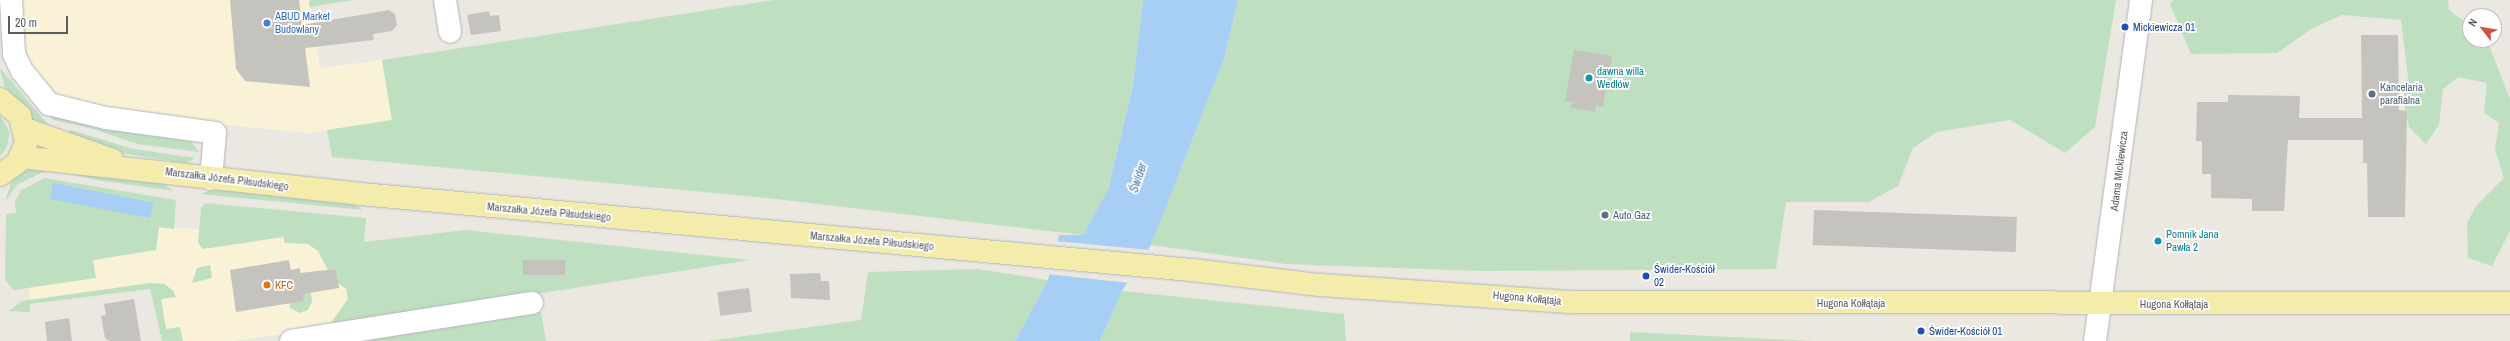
<!DOCTYPE html>
<meta charset="utf-8">
<style>
body{margin:0}
#map{position:relative;width:2510px;height:341px;overflow:hidden;background:#eae8e0;font-family:"Archivo Narrow",sans-serif}
div>[style]{position:absolute}
[style*='--x']{left:calc(var(--x)*1px);top:calc(var(--y)*1px);width:calc(var(--w)*1px);rotate:calc(var(--a)*1deg)}
.commercial>*{inset:0;background:#f9f2d7}
.green>*{inset:0;background:#bfdfc1}
.water>*{inset:0;background:#a7cef4;transform-origin:0 0}
.pier>*{inset:0;background:#eae8e0}
.building>*{inset:0;background:#c5c3bd;transform-origin:0 0}
.roads{filter:drop-shadow(0 0 1px #b3b5b9) drop-shadow(0 0 1px #b3b5b9)}
.minor>*{height:22px;margin:-11px;padding:0 11px;transform-origin:11px;border-radius:11px;background:#fff}
.major>*{height:22px;margin:-11px;padding:0 11px;transform-origin:11px;border-radius:11px;background:#f4ecab}
.dots>*{width:11px;height:11px;translate:-50% -50%;box-sizing:border-box;border:2px solid #fff;border-radius:50%}
span{translate:-50% -50%;white-space:nowrap;text-align:center;line-height:1.15;-webkit-text-stroke:3.5px #fff;paint-order:stroke}
.shop-label{font-size:11px;color:#366cbe}
.left{translate:0 -50%;text-align:left}
.transit-label{font-size:11px;color:#164399}
.culture-label{font-size:11px;color:#0d838f}
.service-label{font-size:11px;color:#4e5e75}
.street-label{font-size:11px;color:#595c5f}
.food-label{font-size:11px;color:#c56008}
.water-label{font-size:12px;color:#4b75aa;font-style:italic}
.north{position:absolute;left:2462px;top:8px;width:40px;height:40px;box-sizing:border-box;background:#fff;border:1px solid #bdbebf;border-radius:50%;rotate:301deg;font-size:11px;font-weight:700;line-height:16px;text-align:center;color:#595c5f}
.north::after{content:'';display:block;margin:auto;width:14px;height:18px;background:#d2523e;clip-path:polygon(50% 0,100% 100%,50% 72%,0 100%)}
.scale{position:absolute;left:8px;top:16px;width:60px;height:18px;box-sizing:border-box;border:2px solid #595c5f;border-top:0;padding-left:5px;font-size:12px;line-height:14px;white-space:nowrap;color:#595c5f;-webkit-text-stroke:3px #fff;paint-order:stroke}
</style>
<div id="map">
<div class="commercial">
<div style="clip-path:polygon(23px 0,309px 0,320px 68px,382px 60px,392px 120px,308px 133px,176px 120px,65px 102px,24px 58px)"></div>
<div style="clip-path:polygon(26px 222px,93px 260px,156px 250px,159px 227px,199px 229px,198px 243px,211px 248px,283px 237px,332px 244px,354px 308px,342px 325px,235px 341px,162px 341px,150px 289px,30px 304px)"></div>
</div>
<div class="green">
<div style="clip-path:polygon(309px 0,354px 0,310px 7px)"></div>
<div style="clip-path:polygon(774px 0,1143px 0,1133px 86px,1108px 190px,1083px 235px,767px 198px,332px 157px,327px 130px,392px 120px,382px 60px)"></div>
<div style="clip-path:polygon(1238px 0,2116px 0,2095px 127px,2065px 153px,2010px 120px,1937px 132px,1913px 148px,1898px 186px,1869px 202px,1786px 202px,1776px 269px,1481px 271px,1286px 264px,1151px 245px,1224px 59px)"></div>
<div style="clip-path:polygon(2173px 0,2448px 0,2449px 10px,2470px 26px,2470px 40px,2487px 40px,2510px 99px,2510px 231px,2492px 266px,2468px 258px,2467px 223px,2476px 206px,2504px 178px,2495px 150px,2499px 123px,2484px 113px,2487px 83px,2458px 77px,2443px 89px,2439px 124px,2426px 144px,2409px 127px,2403px 98px,2408px 77px,2401px 20px,2342px 15px,2311px 29px,2277px 53px,2191px 54px,2170px 4px)"></div>
<div style="clip-path:polygon(0 69px,1px 69px,52px 129px,36px 124px,4px 85px)"></div>
<div style="clip-path:polygon(0 115px,10px 133px,6px 149px,0 156px)"></div>
<div style="clip-path:polygon(49px 116px,190px 140px,199px 152px,137px 144px,94px 129px,53px 120px)"></div>
<div style="clip-path:polygon(71px 130px,133px 149px,196px 158px,185px 163px,121px 153px,65px 133px)"></div>
<div style="clip-path:polygon(32px 167px,45px 171px,17px 185px,5px 202px,12px 179px)"></div>
<div style="clip-path:polygon(58px 172px,161px 182px,174px 191px,103px 181px)"></div>
<div style="clip-path:polygon(45px 178px,176px 200px,174px 229px,159px 227px,156px 250px,93px 260px,96px 278px,14px 290px,5px 280px,6px 214px,16px 213px,15px 201px,21px 190px)"></div>
<div style="clip-path:polygon(215px 189px,351px 202px,363px 210px,200px 194px)"></div>
<div style="clip-path:polygon(205px 203px,366px 218px,364px 242px,466px 230px,750px 260px,328px 327px,348px 299px,346px 289px,338px 283px,336px 269px,328px 270px,318px 251px,308px 244px,285px 243px,283px 237px,203px 249px,198px 243px,201px 208px)"></div>
<div style="clip-path:polygon(210px 265px,212px 278px,192px 283px,197px 268px)"></div>
<div style="clip-path:polygon(977px 269px,1048px 280px,1015px 341px,709px 341px,861px 320px,868px 272px)"></div>
<div style="clip-path:polygon(150px 283px,165px 284px,173px 291px,176px 297px,161px 299px,166px 329px,180px 327px,183px 341px,162px 341px,150px 289px,30px 304px,30px 312px,9px 311px,22px 301px)"></div>
<div style="clip-path:polygon(310px 285px,312px 302px,308px 310px,300px 313px,290px 308px,290px 303px,304px 301px,302px 287px)"></div>
<div style="clip-path:polygon(1122px 291px,1344px 314px,1346px 341px,1100px 341px)"></div>
<div style="clip-path:polygon(541px 312px,546px 341px,332px 341px,396px 331px)"></div>
<div style="clip-path:polygon(1630px 332px,1812px 341px,1630px 341px)"></div>
</div>
<div class="water">
<div style="clip-path:polygon(1143px 0,1238px 0,1224px 59px,1151px 245px,1122px 291px,1100px 341px,1015px 341px,1048px 280px,1059px 235px,1083px 235px,1108px 190px,1133px 86px)"></div>
<div style="left:53px;top:183px;width:102px;height:16px;rotate:11deg"></div>
</div>
<div class="pier">
<div style="clip-path:polygon(1055px 241px,1150px 250px,1129px 283px,1047px 274px)"></div>
</div>
<div class="building">
<div style="clip-path:polygon(230px 0,299px 0,302px 25px,389px 10px,395px 14px,397px 25px,392px 31px,373px 34px,374px 40px,305px 48px,310px 87px,245px 81px,236px 69px)"></div>
<div style="clip-path:polygon(489px 11px,490px 16px,499px 15px,501px 31px,471px 35px,467px 15px)"></div>
<div style="clip-path:polygon(2361px 35px,2398px 35px,2399px 110px,2407px 111px,2405px 217px,2368px 217px,2367px 163px,2363px 163px,2363px 140px,2288px 140px,2284px 211px,2252px 211px,2252px 199px,2211px 198px,2211px 174px,2202px 174px,2202px 141px,2196px 141px,2197px 102px,2228px 102px,2228px 95px,2300px 96px,2299px 118px,2362px 118px)"></div>
<div style="clip-path:polygon(1574px 50px,1612px 56px,1603px 107px,1596px 106px,1595px 112px,1571px 108px,1572px 102px,1565px 101px)"></div>
<div style="left:1814px;top:210px;width:203px;height:35px;rotate:2deg"></div>
<div style="clip-path:polygon(289px 260px,291px 270px,300px 268px,300px 273px,336px 269px,339px 288px,303px 294px,304px 301px,236px 312px,230px 270px)"></div>
<div style="left:565px;top:260px;width:15px;height:42px;rotate:90deg"></div>
<div style="clip-path:polygon(820px 273px,821px 281px,829px 281px,830px 300px,791px 298px,790px 274px)"></div>
<div style="left:749px;top:288px;width:24px;height:32px;rotate:83deg"></div>
<div style="clip-path:polygon(134px 299px,141px 341px,109px 341px,105px 338px,101px 316px,106px 315px,104px 304px)"></div>
<div style="clip-path:polygon(69px 318px,72px 341px,47px 341px,45px 322px)"></div>
</div>
<div class="roads">
<div class="minor">
<div style="--x:11;--y:0;--w:54;--a:86.8"></div>
<div style="--x:14;--y:54;--w:19;--a:65"></div>
<div style="--x:22;--y:71;--w:43;--a:50.7"></div>
<div style="--x:49;--y:104;--w:59;--a:13.8"></div>
<div style="--x:106;--y:118;--w:110;--a:7.8"></div>
<div style="--x:215;--y:133;--w:46;--a:95"></div>
<div style="--x:445;--y:0;--w:32;--a:81"></div>
<div style="--x:291;--y:341;--w:244;--a:-9"></div>
<div style="--x:2095;--y:341;--w:344;--a:-82.3"></div>
</div>
<div class="major">
<div style="--x:0;--y:99;--w:26;--a:40"></div>
<div style="--x:20;--y:116;--w:28;--a:77"></div>
<div style="--x:26;--y:143;--w:22;--a:114"></div>
<div style="--x:17;--y:163;--w:21;--a:145"></div>
<div style="--x:25;--y:129;--w:93;--a:19.4"></div>
<div style="--x:20;--y:157;--w:343;--a:6.2"></div>
<div style="--x:361;--y:194;--w:834;--a:5.23"></div>
<div style="--x:1192;--y:270;--w:129;--a:6.7"></div>
<div style="--x:1320;--y:285;--w:253;--a:3.9"></div>
<div style="--x:1572;--y:302;--w:938;--a:0.06"></div>
</div>
</div>
<div class="dots">
<div style="left:267px;top:23px;background:#3f7fe0"></div>
<div style="left:2125px;top:27px;background:#1a4fb4"></div>
<div style="left:1589px;top:78px;background:#0f9aa8"></div>
<div style="left:2372px;top:94px;background:#5c6f8a"></div>
<div style="left:1605px;top:215px;background:#5c6f8a"></div>
<div style="left:2158px;top:241px;background:#0f9aa8"></div>
<div style="left:1646px;top:276px;background:#1a4fb4"></div>
<div style="left:267px;top:285px;background:#e8710a"></div>
<div style="left:1921px;top:331px;background:#1a4fb4"></div>
</div>
<div class="shop-label">
<span class="left" style="left:275px;top:23px">ABUD Market<br>Budowlany</span>
</div>
<div class="transit-label">
<span class="left" style="left:2133px;top:27px">Mickiewicza 01</span>
<span class="left" style="left:1654px;top:276px">Świder-Kościół<br>02</span>
<span class="left" style="left:1929px;top:331px">Świder-Kościół 01</span>
</div>
<div class="culture-label">
<span class="left" style="left:1597px;top:78px">dawna willa<br>Wedlów</span>
<span class="left" style="left:2166px;top:241px">Pomnik Jana<br>Pawła 2</span>
</div>
<div class="service-label">
<span class="left" style="left:2380px;top:94px">Kancelaria<br>parafialna</span>
<span class="left" style="left:1613px;top:215px">Auto Gaz</span>
</div>
<div class="street-label">
<span style="left:2119px;top:171px;rotate:-83deg">Adama Mickiewicza</span>
<span style="left:227px;top:179px;rotate:7deg">Marszałka Józefa Piłsudskiego</span>
<span style="left:549px;top:212px;rotate:5deg">Marszałka Józefa Piłsudskiego</span>
<span style="left:872px;top:241px;rotate:5deg">Marszałka Józefa Piłsudskiego</span>
<span style="left:1527px;top:298px;rotate:5deg">Hugona Kołłątaja</span>
<span style="left:1851px;top:303px">Hugona Kołłątaja</span>
<span style="left:2174px;top:304px">Hugona Kołłątaja</span>
</div>
<div class="food-label">
<span class="left" style="left:275px;top:285px">KFC</span>
</div>
<div class="water-label">
<span style="left:1139px;top:178px;rotate:-71deg">Świder</span>
</div>
<div class="north">N</div>
<div class="scale">20 m</div>
</div>
